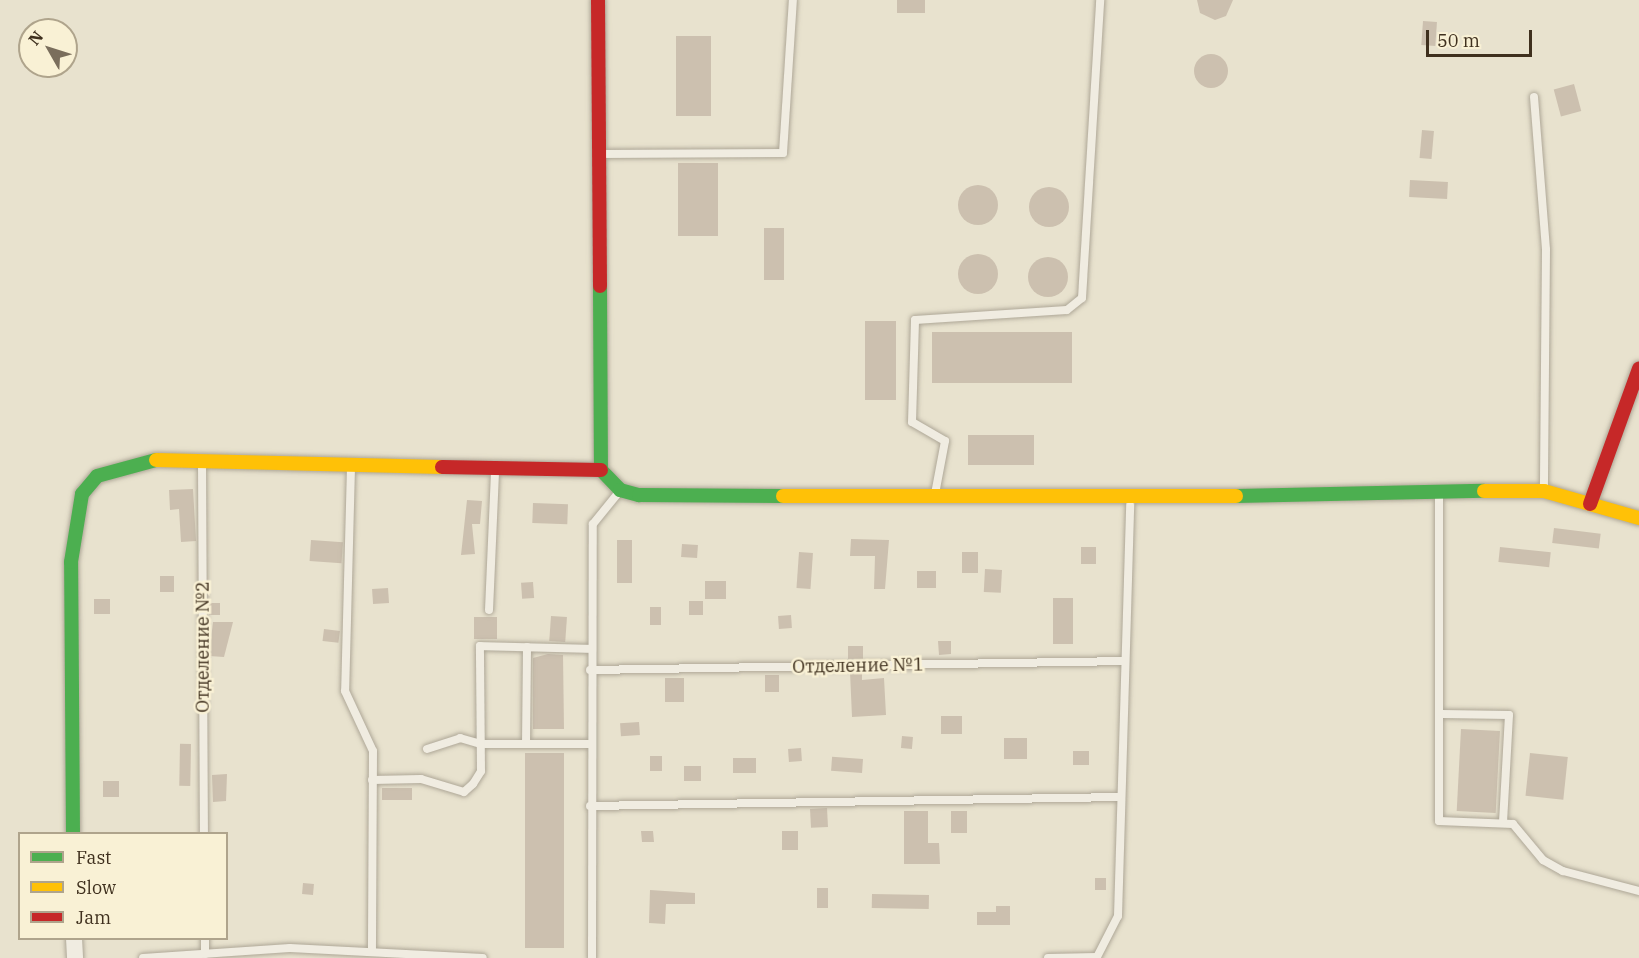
<!DOCTYPE html>
<meta charset="utf-8">
<style>
body{margin:0}
#map{position:relative;width:1639px;height:958px;overflow:hidden;background:#e8e2ce;font-family:"IBM Plex Serif",serif}
div>[style]{position:absolute}
[style*='--x']{left:calc(var(--x)*1px);top:calc(var(--y)*1px);width:calc(var(--w)*1px);rotate:calc(var(--a)*1deg)}
.building>*{inset:0;background:#ccc0af;transform-origin:0 0}
.round{border-radius:50%}
.roads{filter:drop-shadow(0 0 2px #aea797) drop-shadow(0 0 2px #aea797)}
.lane>*{height:8px;margin:-4px;padding:0 4px;transform-origin:4px;border-radius:4px;background:#f0ece1}
.street>*{height:16px;margin:-8px;padding:0 8px;transform-origin:8px;border-radius:8px;background:#f0ece1}
.fast>*{height:14px;margin:-7px;padding:0 7px;transform-origin:7px;border-radius:7px;background:#4caf50}
.slow>*{height:14px;margin:-7px;padding:0 7px;transform-origin:7px;border-radius:7px;background:#ffc107}
.jam>*{height:14px;margin:-7px;padding:0 7px;transform-origin:7px;border-radius:7px;background:#c62828}
span{translate:-50% -50%;white-space:nowrap;text-align:center;line-height:1.15;-webkit-text-stroke:5px #f9f1d5;paint-order:stroke}
.street-label{font-size:18px;color:#3f301e}
.legend{position:absolute;left:18px;top:832px;width:210px;height:108px;box-sizing:border-box;background:#f9f1d5;border:2px solid #afa48c;margin:0;padding:8px 10px;list-style:none;font-size:18px;color:#3f301e}
.legend li{display:flex;align-items:center;gap:12px;height:30px}
.legend b{width:30px;border:2px solid #afa48c}
.north{position:absolute;left:18px;top:18px;width:60px;height:60px;box-sizing:border-box;background:#f9f1d5;border:2px solid #afa48c;border-radius:50%;rotate:309deg;font-size:16px;font-weight:700;line-height:24px;text-align:center;color:#3f301e}
.north::after{content:'';display:block;margin:auto;width:21px;height:27px;background:#7a6e5c;clip-path:polygon(50% 0,100% 100%,50% 72%,0 100%)}
.scale{position:absolute;left:1426px;top:30px;width:106px;height:27px;box-sizing:border-box;border:3px solid #3f301e;border-top:0;padding-left:8px;font-size:18px;line-height:21px;white-space:nowrap;color:#3f301e;-webkit-text-stroke:4px #f9f1d5;paint-order:stroke}
</style>
<div id="map">
<div class="building">
<div style="left:897px;top:0;width:28px;height:13px"></div>
<div style="clip-path:polygon(1197px 0,1233px 0,1226px 16px,1215px 20px,1200px 13px)"></div>
<div style="left:1423px;top:21px;width:14px;height:24px;rotate:4deg"></div>
<div style="left:676px;top:36px;width:35px;height:80px"></div>
<div class="round" style="left:1194px;top:54px;width:34px;height:34px"></div>
<div style="left:1574px;top:84px;width:28px;height:21px;rotate:75deg"></div>
<div style="left:1422px;top:130px;width:12px;height:28px;rotate:5deg"></div>
<div style="left:678px;top:163px;width:40px;height:73px"></div>
<div style="left:1410px;top:180px;width:38px;height:17px;rotate:3deg"></div>
<div class="round" style="left:958px;top:185px;width:40px;height:40px"></div>
<div class="round" style="left:1029px;top:187px;width:40px;height:40px"></div>
<div style="left:764px;top:228px;width:20px;height:52px"></div>
<div class="round" style="left:958px;top:254px;width:40px;height:40px"></div>
<div class="round" style="left:1028px;top:257px;width:40px;height:40px"></div>
<div style="left:896px;top:321px;width:79px;height:31px;rotate:90deg"></div>
<div style="left:1072px;top:332px;width:51px;height:140px;rotate:90deg"></div>
<div style="left:968px;top:435px;width:66px;height:30px"></div>
<div style="clip-path:polygon(193px 489px,196px 541px,181px 542px,179px 509px,170px 510px,169px 490px)"></div>
<div style="clip-path:polygon(467px 500px,482px 501px,480px 524px,472px 524px,475px 554px,461px 555px)"></div>
<div style="left:533px;top:503px;width:35px;height:20px;rotate:2deg"></div>
<div style="left:1554px;top:528px;width:47px;height:15px;rotate:7deg"></div>
<div style="clip-path:polygon(851px 539px,889px 540px,885px 589px,874px 589px,875px 556px,850px 556px)"></div>
<div style="left:311px;top:540px;width:32px;height:21px;rotate:4deg"></div>
<div style="left:617px;top:540px;width:15px;height:43px"></div>
<div style="left:682px;top:544px;width:16px;height:13px;rotate:4deg"></div>
<div style="left:1081px;top:547px;width:15px;height:17px"></div>
<div style="left:1500px;top:547px;width:51px;height:15px;rotate:6deg"></div>
<div style="left:799px;top:552px;width:14px;height:36px;rotate:4deg"></div>
<div style="left:962px;top:552px;width:16px;height:21px"></div>
<div style="left:985px;top:569px;width:17px;height:23px;rotate:3deg"></div>
<div style="left:917px;top:571px;width:19px;height:17px"></div>
<div style="left:160px;top:576px;width:14px;height:16px"></div>
<div style="left:705px;top:581px;width:21px;height:18px"></div>
<div style="left:533px;top:582px;width:16px;height:12px;rotate:86deg"></div>
<div style="left:388px;top:588px;width:15px;height:16px;rotate:86deg"></div>
<div style="left:1053px;top:598px;width:20px;height:46px"></div>
<div style="left:94px;top:599px;width:16px;height:15px"></div>
<div style="left:689px;top:601px;width:14px;height:14px"></div>
<div style="left:209px;top:603px;width:11px;height:12px"></div>
<div style="left:650px;top:607px;width:11px;height:18px"></div>
<div style="left:791px;top:615px;width:13px;height:13px;rotate:86deg"></div>
<div style="left:551px;top:616px;width:16px;height:25px;rotate:4deg"></div>
<div style="left:474px;top:617px;width:23px;height:22px"></div>
<div style="clip-path:polygon(213px 622px,233px 622px,224px 657px,209px 656px)"></div>
<div style="left:324px;top:629px;width:16px;height:12px;rotate:7deg"></div>
<div style="clip-path:polygon(938px 641px,951px 641px,951px 654px,939px 655px)"></div>
<div style="left:848px;top:646px;width:15px;height:13px"></div>
<div style="clip-path:polygon(548px 654px,563px 655px,564px 729px,533px 729px,533px 658px)"></div>
<div style="clip-path:polygon(850px 672px,862px 672px,862px 680px,884px 678px,886px 715px,852px 717px)"></div>
<div style="left:765px;top:675px;width:14px;height:17px"></div>
<div style="left:665px;top:678px;width:19px;height:24px"></div>
<div style="left:941px;top:716px;width:21px;height:18px"></div>
<div style="left:639px;top:722px;width:13px;height:19px;rotate:86deg"></div>
<div style="left:1461px;top:729px;width:39px;height:82px;rotate:3deg"></div>
<div style="left:902px;top:736px;width:11px;height:12px;rotate:5deg"></div>
<div style="left:1004px;top:738px;width:23px;height:21px"></div>
<div style="left:191px;top:744px;width:42px;height:11px;rotate:91deg"></div>
<div style="left:801px;top:748px;width:13px;height:13px;rotate:86deg"></div>
<div style="left:1073px;top:751px;width:16px;height:14px"></div>
<div style="left:525px;top:753px;width:39px;height:195px"></div>
<div style="left:1530px;top:753px;width:38px;height:43px;rotate:6deg"></div>
<div style="left:650px;top:756px;width:12px;height:15px"></div>
<div style="left:733px;top:758px;width:23px;height:15px"></div>
<div style="left:863px;top:759px;width:14px;height:31px;rotate:94deg"></div>
<div style="left:684px;top:766px;width:17px;height:15px"></div>
<div style="clip-path:polygon(227px 774px,226px 801px,213px 802px,212px 775px)"></div>
<div style="left:103px;top:781px;width:16px;height:16px"></div>
<div style="left:382px;top:788px;width:30px;height:12px"></div>
<div style="left:827px;top:808px;width:19px;height:17px;rotate:87deg"></div>
<div style="clip-path:polygon(904px 811px,928px 811px,928px 843px,939px 843px,940px 864px,904px 864px)"></div>
<div style="left:967px;top:811px;width:22px;height:16px;rotate:90deg"></div>
<div style="clip-path:polygon(641px 831px,653px 831px,654px 842px,642px 842px)"></div>
<div style="left:782px;top:831px;width:16px;height:19px"></div>
<div style="left:1095px;top:878px;width:11px;height:12px"></div>
<div style="left:303px;top:883px;width:11px;height:11px;rotate:5deg"></div>
<div style="left:828px;top:888px;width:20px;height:11px;rotate:90deg"></div>
<div style="clip-path:polygon(650px 890px,695px 893px,695px 904px,666px 904px,665px 924px,649px 923px)"></div>
<div style="left:872px;top:894px;width:57px;height:14px;rotate:1deg"></div>
<div style="clip-path:polygon(996px 906px,1010px 906px,1010px 925px,977px 925px,977px 912px,996px 912px)"></div>
</div>
<div class="roads">
<div class="lane">
<div style="--x:1534;--y:97;--w:153;--a:85.5"></div>
<div style="--x:1546;--y:250;--w:238;--a:90.5"></div>
<div style="--x:603;--y:154;--w:180;--a:-0.3"></div>
<div style="--x:783;--y:153;--w:153;--a:-86.3"></div>
<div style="--x:202;--y:462;--w:372;--a:89.7"></div>
<div style="--x:351;--y:467;--w:224;--a:91.5"></div>
<div style="--x:345;--y:691;--w:66;--a:65"></div>
<div style="--x:373;--y:751;--w:201;--a:90.3"></div>
<div style="--x:935;--y:494;--w:54;--a:-79.3"></div>
<div style="--x:945;--y:441;--w:38;--a:-150"></div>
<div style="--x:912;--y:422;--w:102;--a:-88.3"></div>
<div style="--x:915;--y:320;--w:152;--a:-3.8"></div>
<div style="--x:1067;--y:310;--w:19;--a:-39"></div>
<div style="--x:1082;--y:298;--w:299;--a:-86.5"></div>
<div style="--x:1439;--y:494;--w:327;--a:90"></div>
<div style="--x:1439;--y:821;--w:74;--a:2.3"></div>
<div style="--x:1513;--y:824;--w:47;--a:50.2"></div>
<div style="--x:1543;--y:860;--w:23;--a:29"></div>
<div style="--x:1563;--y:871;--w:79;--a:14.7"></div>
<div style="--x:489;--y:610;--w:140;--a:-87.5"></div>
<div style="--x:590;--y:670;--w:535;--a:-0.96"></div>
<div style="--x:1442;--y:714;--w:67;--a:0.9"></div>
<div style="--x:1509;--y:715;--w:108;--a:93.2"></div>
<div style="--x:526;--y:744;--w:97;--a:-89.4"></div>
<div style="--x:427;--y:749;--w:35;--a:-18"></div>
<div style="--x:460;--y:738;--w:22;--a:16"></div>
<div style="--x:481;--y:744;--w:108;--a:0"></div>
<div style="--x:372;--y:780;--w:49;--a:-1.2"></div>
<div style="--x:421;--y:779;--w:45;--a:16.8"></div>
<div style="--x:464;--y:792;--w:12;--a:-42"></div>
<div style="--x:473;--y:784;--w:15;--a:-58"></div>
<div style="--x:481;--y:771;--w:125;--a:-90.5"></div>
<div style="--x:480;--y:646;--w:111;--a:1.5"></div>
<div style="--x:590;--y:806;--w:531;--a:-0.97"></div>
<div style="--x:205;--y:938;--w:16;--a:90"></div>
<div style="--x:143;--y:958;--w:147;--a:-3.9"></div>
<div style="--x:290;--y:948;--w:193;--a:3"></div>
<div style="--x:592;--y:958;--w:434;--a:-89.9"></div>
<div style="--x:593;--y:524;--w:40;--a:-51"></div>
<div style="--x:1048;--y:958;--w:49;--a:-1.2"></div>
<div style="--x:1097;--y:957;--w:46;--a:-62.9"></div>
<div style="--x:1118;--y:916;--w:411;--a:-88.3"></div>
</div>
<div class="street">
<div style="--x:74;--y:938;--w:20;--a:87"></div>
</div>
<div class="fast">
<div style="--x:600;--y:286;--w:184;--a:89.7"></div>
<div style="--x:601;--y:470;--w:28;--a:46"></div>
<div style="--x:620;--y:490;--w:20;--a:15"></div>
<div style="--x:639;--y:495;--w:144;--a:0.4"></div>
<div style="--x:1236;--y:496;--w:248;--a:-1.2"></div>
<div style="--x:73;--y:834;--w:272;--a:-90.4"></div>
<div style="--x:71;--y:562;--w:69;--a:-80.8"></div>
<div style="--x:82;--y:494;--w:23;--a:-50"></div>
<div style="--x:97;--y:476;--w:61;--a:-15.2"></div>
</div>
<div class="slow">
<div style="--x:156;--y:460;--w:286;--a:1.4"></div>
<div style="--x:1484;--y:491;--w:60;--a:0"></div>
<div style="--x:1544;--y:491;--w:99;--a:15.9"></div>
<div style="--x:783;--y:496;--w:453;--a:0"></div>
</div>
<div class="jam">
<div style="--x:598;--y:0;--w:286;--a:89.6"></div>
<div style="--x:442;--y:467;--w:159;--a:1.1"></div>
<div style="--x:1590;--y:504;--w:144;--a:-70.1"></div>
</div>
</div>
<div class="street-label">
<span style="left:203px;top:647px;rotate:-90deg">Отделение №2</span>
<span style="left:858px;top:666px;rotate:-1deg">Отделение №1</span>
</div>
<ul class="legend">
<li><b style="height:8px;background:#4caf50"></b>Fast</li>
<li><b style="height:8px;background:#ffc107"></b>Slow</li>
<li><b style="height:8px;background:#c62828"></b>Jam</li>
</ul>
<div class="north">N</div>
<div class="scale">50 m</div>
</div>
